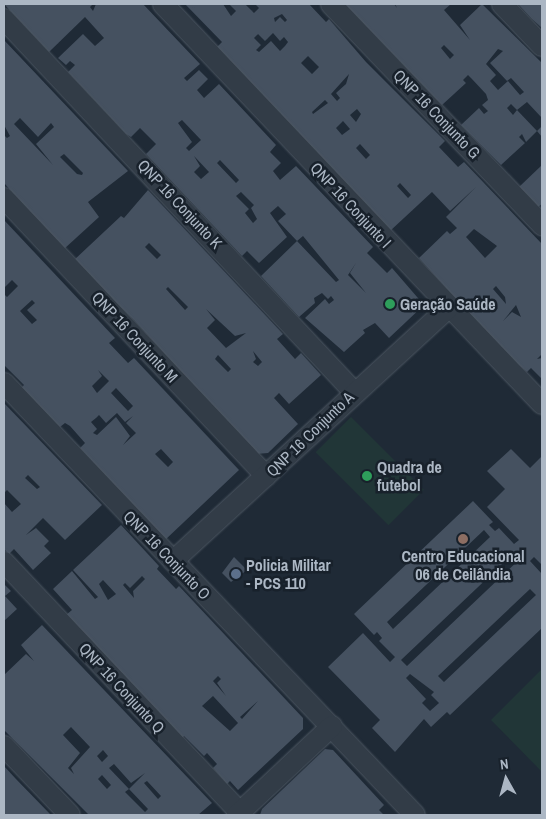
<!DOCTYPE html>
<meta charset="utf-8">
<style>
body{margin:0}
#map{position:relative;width:546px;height:819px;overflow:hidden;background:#1f2a36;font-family:"Archivo Narrow",sans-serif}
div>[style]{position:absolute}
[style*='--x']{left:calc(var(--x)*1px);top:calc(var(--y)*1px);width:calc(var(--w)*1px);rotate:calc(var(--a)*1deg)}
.green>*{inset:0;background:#213637;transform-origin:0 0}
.building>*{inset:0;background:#455160}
.roads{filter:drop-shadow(0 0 1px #4d5762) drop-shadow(0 0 1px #4d5762)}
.minor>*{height:20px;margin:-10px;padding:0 10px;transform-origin:10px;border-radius:10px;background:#323c47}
.dots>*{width:14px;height:14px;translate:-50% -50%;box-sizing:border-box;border:2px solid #18212b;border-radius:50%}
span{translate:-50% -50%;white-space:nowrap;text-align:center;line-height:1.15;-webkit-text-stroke:5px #18212b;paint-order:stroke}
.street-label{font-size:16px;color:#acb7c4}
.poi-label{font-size:16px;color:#acb7c4;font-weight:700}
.left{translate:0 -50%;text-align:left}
.frame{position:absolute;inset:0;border:5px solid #acb7c4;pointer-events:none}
.north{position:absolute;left:481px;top:754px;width:50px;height:50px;-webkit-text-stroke:4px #18212b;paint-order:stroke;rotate:353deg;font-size:14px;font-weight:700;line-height:20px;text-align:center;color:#acb7c4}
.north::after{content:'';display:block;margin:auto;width:18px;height:22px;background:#acb7c4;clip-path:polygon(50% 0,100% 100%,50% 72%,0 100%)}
</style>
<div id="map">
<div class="green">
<div style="left:351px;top:417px;width:103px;height:50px;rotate:45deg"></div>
<div style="clip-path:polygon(542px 669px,542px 772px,491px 720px)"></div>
</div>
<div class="building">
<div style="clip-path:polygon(evenodd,4px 4px,93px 4px,90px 7px,93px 11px,96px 4px,143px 4px,200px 64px,184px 78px,187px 81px,199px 70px,208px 79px,197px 90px,204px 98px,219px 84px,276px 145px,270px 152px,281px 163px,273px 171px,280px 180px,296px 166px,373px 247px,367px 253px,387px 273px,392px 268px,424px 305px,389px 338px,375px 323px,363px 330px,365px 333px,344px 352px,305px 318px,325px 299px,329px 304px,334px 300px,331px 296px,328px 299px,322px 293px,314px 298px,315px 303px,299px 317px,261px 276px,297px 241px,336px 282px,339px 280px,303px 236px,297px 241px,278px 221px,286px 214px,278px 206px,270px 213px,287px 237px,259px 263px,247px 251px,242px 256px,146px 154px,156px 144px,140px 128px,131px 137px,126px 134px,68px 72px,75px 65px,70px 61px,66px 65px,58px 58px,83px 34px,95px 46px,104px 38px,85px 17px,49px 52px,4px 4px,182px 120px,201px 140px,189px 151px,186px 148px,192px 142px,178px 123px,182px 120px,4px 4px,194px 156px,209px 172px,201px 179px,194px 172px,200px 166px,194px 156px,4px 4px,220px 160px,239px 180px,236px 183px,217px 163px,220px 160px,4px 4px,241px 192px,254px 205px,251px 208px,257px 219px,253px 223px,245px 213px,249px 209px,236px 196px,241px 192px,4px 4px,356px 263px,350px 273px,366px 293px,348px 275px,356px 263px)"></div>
<div style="clip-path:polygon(evenodd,185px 4px,223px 4px,231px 16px,236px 11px,229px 4px,245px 4px,254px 13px,259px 8px,255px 4px,309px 4px,326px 22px,329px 19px,366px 62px,445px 141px,439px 147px,458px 167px,464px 162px,542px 244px,542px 354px,537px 359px,542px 358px,542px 379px,531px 368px,527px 372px,506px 354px,419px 258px,447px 231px,450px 234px,457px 228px,446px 217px,476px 187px,450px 211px,432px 192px,390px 231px,216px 48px,222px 42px,185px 4px,282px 14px,287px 20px,285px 22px,280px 17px,275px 22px,274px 18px,282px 14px,185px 4px,273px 33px,280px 41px,284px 37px,288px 42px,285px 46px,280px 51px,271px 41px,259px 52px,256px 50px,261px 45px,254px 38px,258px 34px,265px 41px,273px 33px,185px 4px,308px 56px,319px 67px,312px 74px,301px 63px,308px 56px,185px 4px,349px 74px,346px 84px,336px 93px,340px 98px,337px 101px,331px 94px,349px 74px,185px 4px,325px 100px,328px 103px,313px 114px,312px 112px,325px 100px,185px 4px,357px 109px,361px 114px,356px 122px,350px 115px,357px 109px,185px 4px,343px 121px,350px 129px,342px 135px,336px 128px,343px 121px,185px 4px,360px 144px,370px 155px,366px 159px,356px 148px,360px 144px,185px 4px,400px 183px,411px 195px,408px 198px,397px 186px,400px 183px,185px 4px,474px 229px,497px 246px,485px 258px,466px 237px,474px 229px,185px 4px,496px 286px,505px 297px,506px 304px,493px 289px,496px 286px,185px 4px,516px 305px,521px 317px,512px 312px,503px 321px,516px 305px)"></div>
<div style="clip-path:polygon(evenodd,345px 4px,394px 4px,397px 8px,395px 4px,451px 4px,444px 10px,470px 40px,460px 25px,482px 4px,542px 63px,542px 118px,527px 102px,517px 110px,511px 104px,507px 108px,513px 115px,517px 110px,537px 131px,542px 126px,542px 137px,537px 131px,526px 142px,522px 134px,519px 137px,525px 143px,501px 165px,461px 125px,479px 108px,484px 114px,488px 111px,482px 105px,488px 100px,486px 94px,471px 78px,468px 75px,463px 80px,466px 83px,442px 105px,345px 4px,444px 45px,454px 55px,450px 59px,441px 48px,444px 45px,345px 4px,498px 49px,503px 51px,490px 63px,507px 81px,511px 78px,524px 92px,520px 95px,508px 81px,498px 90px,490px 81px,496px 75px,486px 64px,498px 49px)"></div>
<div style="clip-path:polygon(518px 4px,542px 4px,542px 28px,532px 19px)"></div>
<div style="clip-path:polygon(evenodd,4px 40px,128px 171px,88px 202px,99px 217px,64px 249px,4px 183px,4px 135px,7px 138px,10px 136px,4px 125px,4px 40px,20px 118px,38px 137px,51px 123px,54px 127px,36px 144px,53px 165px,14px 124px,20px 118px,4px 40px,64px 154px,83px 173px,82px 175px,77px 174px,60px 157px,64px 154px)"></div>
<div style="clip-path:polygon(542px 165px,542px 204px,538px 207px,519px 187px)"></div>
<div style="clip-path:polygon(evenodd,148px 190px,283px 334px,277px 339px,295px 359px,301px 353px,321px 375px,289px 404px,279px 393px,274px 398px,298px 424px,268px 453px,256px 454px,134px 320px,73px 261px,121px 216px,124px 218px,148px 190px,149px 243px,161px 255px,157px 259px,145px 247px,149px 243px,148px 190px,168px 287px,188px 307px,185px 310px,166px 289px,168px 287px,148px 190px,206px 309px,235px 336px,246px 333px,226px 348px,207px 328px,215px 320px,206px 309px,148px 190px,253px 351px,262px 362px,258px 366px,253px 362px,256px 359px,253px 351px,148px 190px,218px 355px,231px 369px,228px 372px,215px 359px,218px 355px)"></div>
<div style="clip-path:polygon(evenodd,4px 220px,115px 338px,109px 343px,128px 363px,134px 358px,239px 470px,165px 540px,80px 448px,85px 443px,70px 426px,65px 423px,60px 427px,21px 388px,24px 385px,4px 365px,4px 294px,7px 297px,18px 286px,12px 280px,4px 288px,4px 220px,32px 300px,35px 303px,27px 310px,37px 320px,32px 324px,20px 311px,32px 300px,4px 220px,98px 370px,109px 381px,97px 393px,92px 386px,102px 376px,98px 370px,4px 220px,116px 388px,133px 406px,128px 411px,111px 393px,116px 388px,4px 220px,117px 413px,125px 422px,133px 416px,126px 423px,136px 433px,123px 445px,130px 436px,116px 417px,97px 435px,93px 433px,97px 429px,91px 422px,96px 418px,99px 415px,106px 423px,117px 413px,4px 220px,161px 449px,173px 462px,168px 467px,155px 454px,161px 449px)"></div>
<div style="clip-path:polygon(evenodd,4px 403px,102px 505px,65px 540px,43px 518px,26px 535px,36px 528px,49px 541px,44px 546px,51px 553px,33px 570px,14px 549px,9px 554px,4px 549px,4px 503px,12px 512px,21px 504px,7px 490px,4px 493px,4px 403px,28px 475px,40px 487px,37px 489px,25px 478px,28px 475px)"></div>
<div style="clip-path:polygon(evenodd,511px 449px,530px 468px,542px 456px,542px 565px,534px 557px,530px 561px,542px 574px,542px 628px,450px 715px,447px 712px,431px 727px,424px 719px,395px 752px,372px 728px,380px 720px,328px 667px,363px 633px,390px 662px,395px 657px,379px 641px,382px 638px,377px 632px,374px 635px,354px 614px,473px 501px,493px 522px,489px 525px,495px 531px,499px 528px,514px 544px,519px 540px,487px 507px,505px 489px,487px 471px,511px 449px,484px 530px,490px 537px,393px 629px,387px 622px,484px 530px,511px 449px,516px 551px,522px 557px,407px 666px,401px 660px,516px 551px,511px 449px,530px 589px,536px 595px,444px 682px,438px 676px,530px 589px,511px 449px,410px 674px,434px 692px,431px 695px,439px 703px,430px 711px,422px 703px,426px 699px,406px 678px,410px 674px)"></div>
<div style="clip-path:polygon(evenodd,121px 525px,159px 566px,157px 569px,176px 589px,179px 586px,303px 718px,303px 729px,238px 790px,230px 781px,227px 784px,213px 768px,217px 764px,207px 753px,204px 756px,184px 736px,182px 738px,66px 615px,72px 610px,53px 589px,72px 571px,95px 599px,98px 597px,73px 570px,121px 525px,142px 576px,145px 579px,133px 591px,134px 598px,123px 585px,125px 583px,130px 588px,142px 576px,121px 525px,103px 580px,116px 594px,108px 600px,99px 584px,103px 580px,121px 525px,218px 676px,221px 679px,217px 683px,226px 696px,213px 681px,218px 676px,121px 525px,213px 696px,238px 723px,230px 731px,202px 706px,213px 696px,121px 525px,258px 701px,242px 719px,240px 717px,258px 701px)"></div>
<div style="clip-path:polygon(234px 557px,247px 570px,231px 582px,222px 573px)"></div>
<div style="clip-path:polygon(4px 584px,11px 591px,5px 596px,17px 609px,4px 621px)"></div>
<div style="clip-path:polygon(evenodd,42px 625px,212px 803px,198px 815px,89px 815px,4px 730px,4px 675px,26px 654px,34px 661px,21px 645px,42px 625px,71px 727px,90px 747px,71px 768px,74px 774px,68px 768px,80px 753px,63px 735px,71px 727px,42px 625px,103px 750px,108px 756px,102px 762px,97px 756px,103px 750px,42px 625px,114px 764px,131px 783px,145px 773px,129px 789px,109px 768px,114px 764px,42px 625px,102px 775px,111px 785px,107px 789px,98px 779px,102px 775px,42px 625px,147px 781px,161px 796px,158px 799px,144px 783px,147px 781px,42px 625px,129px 789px,148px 809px,145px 812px,125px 792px,129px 789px)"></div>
<div style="clip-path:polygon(325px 749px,333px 750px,384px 805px,379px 810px,384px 815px,260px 815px,262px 809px)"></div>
<div style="clip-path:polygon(4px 766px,16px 779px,51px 815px,4px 815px)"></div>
</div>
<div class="roads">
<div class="minor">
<div style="--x:163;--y:4;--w:551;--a:46.54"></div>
<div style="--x:331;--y:4;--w:306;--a:46.3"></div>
<div style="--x:502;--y:4;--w:58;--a:46.4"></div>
<div style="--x:4;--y:19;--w:511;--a:46.82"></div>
<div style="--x:4;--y:198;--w:382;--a:46.7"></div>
<div style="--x:4;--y:383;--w:596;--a:46.43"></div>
<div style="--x:173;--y:561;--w:374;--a:-42.6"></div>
<div style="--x:4;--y:562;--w:347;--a:46.7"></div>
<div style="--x:4;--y:746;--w:95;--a:46.3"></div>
<div style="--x:237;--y:815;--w:130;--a:-43.1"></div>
</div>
</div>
<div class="dots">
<div style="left:390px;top:304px;background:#2e9e5b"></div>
<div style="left:367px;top:476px;background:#2e9e5b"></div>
<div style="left:463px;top:539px;background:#8d6e63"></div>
<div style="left:236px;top:574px;background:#5c6f8a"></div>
</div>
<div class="street-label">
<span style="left:437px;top:114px;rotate:46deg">QNP 16 Conjunto G</span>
<span style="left:180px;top:204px;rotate:47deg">QNP 16 Conjunto K</span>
<span style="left:351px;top:205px;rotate:47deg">QNP 16 Conjunto I</span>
<span style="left:135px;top:337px;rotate:47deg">QNP 16 Conjunto M</span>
<span style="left:310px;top:434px;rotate:-44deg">QNP 16 Conjunto A</span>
<span style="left:167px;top:555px;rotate:46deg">QNP 16 Conjunto O</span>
<span style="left:122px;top:688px;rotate:47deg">QNP 16 Conjunto Q</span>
</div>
<div class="poi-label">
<span class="left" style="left:400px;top:304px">Geração Saúde</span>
<span class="left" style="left:377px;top:476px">Quadra de<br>futebol</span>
<span style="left:463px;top:565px">Centro Educacional<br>06 de Ceilândia</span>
<span class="left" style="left:246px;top:574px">Policia Militar<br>- PCS 110</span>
</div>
<div class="frame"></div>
<div class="north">N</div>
</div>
